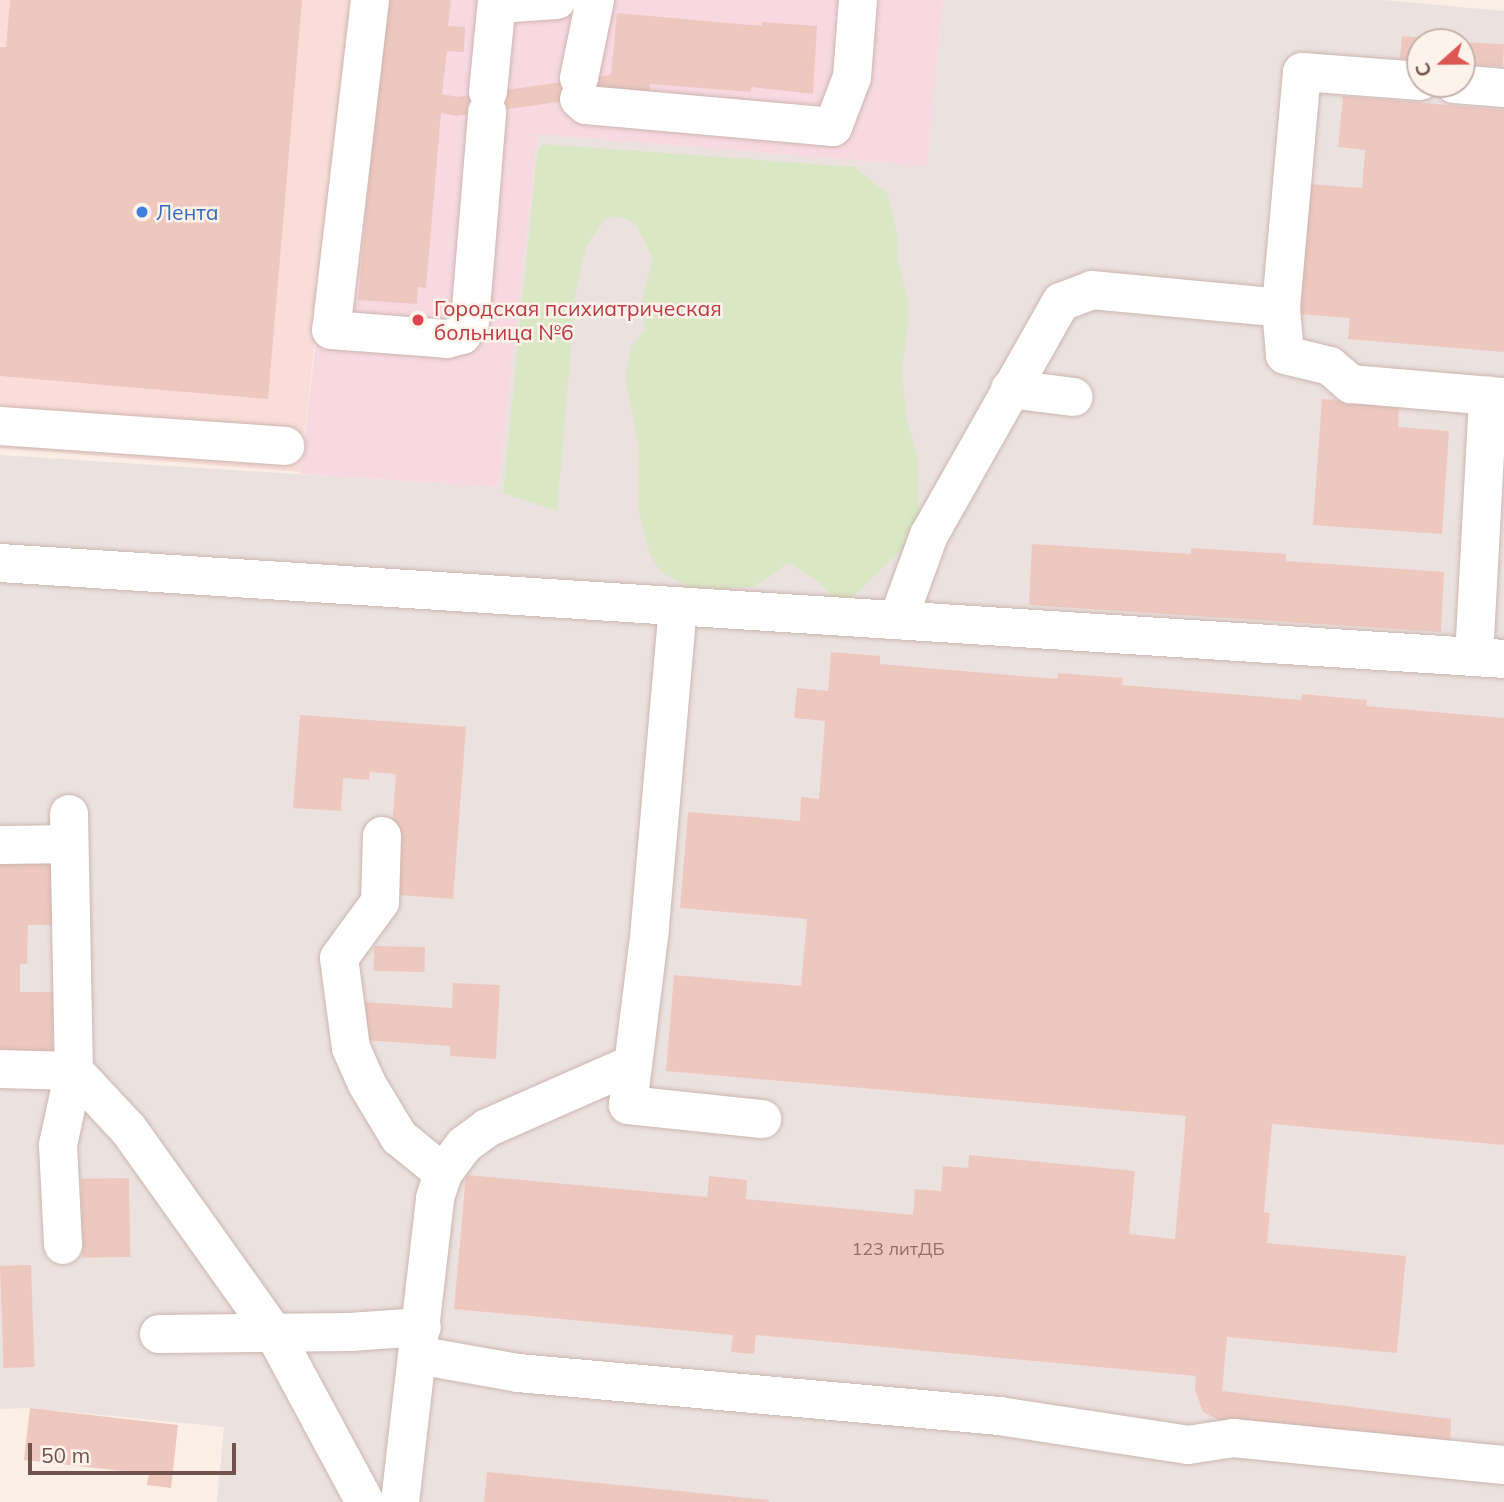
<!DOCTYPE html>
<meta charset="utf-8">
<style>
body{margin:0}
#map{position:relative;width:1504px;height:1502px;overflow:hidden;background:#fbeee5;font-family:Mulish,sans-serif}
div>[style]{position:absolute}
[style*='--x']{left:calc(var(--x)*1px);top:calc(var(--y)*1px);width:calc(var(--w)*1px);rotate:calc(var(--a)*1deg)}
.commercial>*{inset:0;background:#faddd9}
.industrial>*{inset:0;background:#ebe2df}
.medical>*{inset:0;background:#f8d9e2}
.green>*{inset:0;background:#d9e7c4}
.building>*{inset:0;background:#eec8bf;transform-origin:0 0}
.roads{filter:drop-shadow(0 0 2px #cdb6af) drop-shadow(0 0 2px #cdb6af)}
.minor>*{height:38px;margin:-19px;padding:0 19px;transform-origin:19px;border-radius:19px;background:#fff}
.dots>*{width:19px;height:19px;translate:-50% -50%;box-sizing:border-box;border:4px solid #fef3eb;border-radius:50%}
span{translate:-50% -50%;white-space:nowrap;text-align:center;line-height:1.15;-webkit-text-stroke:5px #fef3eb;paint-order:stroke}
.number-label{font-size:18px;color:#907069}
.number-label span{-webkit-text-stroke-width:0}
.shop-label{font-size:21px;color:#366cbe}
.left{translate:0 -50%;text-align:left}
.health-label{font-size:21px;color:#be3a42}
.north{position:absolute;left:1406px;top:28px;width:70px;height:70px;box-sizing:border-box;background:#fef3eb;border:2px solid #c6b3ab;border-radius:50%;rotate:249deg;font-size:19px;font-weight:700;line-height:28px;text-align:center;color:#71524c}
.north::after{content:'';display:block;margin:auto;width:24px;height:32px;background:#dc5653;clip-path:polygon(50% 0,100% 100%,50% 72%,0 100%)}
.scale{position:absolute;left:28px;top:1443px;width:208px;height:32px;box-sizing:border-box;border:4px solid #71524c;border-top:0;padding-left:9px;font-size:21px;line-height:24px;white-space:nowrap;color:#71524c;-webkit-text-stroke:5px #fef3eb;paint-order:stroke}
</style>
<div id="map">
<div class="commercial">
<div style="clip-path:polygon(0 0,354px 0,300px 472px,0 448px)"></div>
</div>
<div class="industrial">
<div style="clip-path:polygon(evenodd,943px 0,1383px 0,1504px 11px,1504px 1502px,217px 1502px,224px 1427px,30px 1408px,0 1409px,0 455px,498px 487px,538px 134px,927px 166px,943px 0,1420px 42px,1462px 42px,1462px 84px,1420px 84px,1420px 42px)"></div>
</div>
<div class="medical">
<div style="clip-path:polygon(357px 0,943px 0,927px 166px,538px 134px,498px 487px,300px 474px)"></div>
</div>
<div class="green">
<div style="clip-path:polygon(542px 144px,855px 167px,888px 195px,897px 235px,897px 257px,908px 300px,908px 327px,902px 365px,906px 417px,918px 458px,919px 512px,906px 545px,847px 603px,836px 601px,820px 583px,789px 563px,753px 587px,703px 590px,692px 588px,662px 573px,650px 555px,638px 510px,639px 449px,625px 377px,631px 348px,645px 329px,641px 305px,653px 258px,635px 223px,624px 218px,615px 216px,605px 219px,586px 247px,576px 291px,557px 511px,503px 493px,537px 153px)"></div>
</div>
<div class="building">
<div style="clip-path:polygon(10px 0,302px 0,268px 399px,0 376px,0 47px,6px 47px)"></div>
<div style="clip-path:polygon(385px 0,451px 0,448px 26px,465px 27px,464px 52px,447px 51px,442px 94px,458px 97px,611px 75px,617px 13px,762px 26px,762px 22px,817px 26px,813px 94px,752px 87px,750px 92px,650px 84px,650px 98px,579px 99px,457px 116px,441px 113px,426px 288px,418px 287px,417px 304px,358px 300px)"></div>
<div style="clip-path:polygon(1402px 36px,1453px 40px,1452px 42px,1420px 42px,1420px 61px,1400px 59px)"></div>
<div style="left:1462px;top:42px;width:42px;height:22px;rotate:3deg"></div>
<div style="clip-path:polygon(1343px 96px,1504px 110px,1504px 352px,1348px 339px,1350px 318px,1297px 314px,1308px 184px,1362px 188px,1365px 150px,1338px 147px)"></div>
<div style="clip-path:polygon(1322px 399px,1399px 404px,1398px 427px,1449px 431px,1442px 534px,1313px 525px)"></div>
<div style="clip-path:polygon(1032px 544px,1191px 554px,1191px 548px,1286px 554px,1286px 561px,1444px 572px,1441px 632px,1029px 605px)"></div>
<div style="clip-path:polygon(831px 652px,880px 656px,880px 664px,1058px 679px,1058px 673px,1123px 678px,1122px 685px,1301px 700px,1302px 694px,1367px 700px,1366px 706px,1504px 718px,1504px 1145px,1272px 1124px,1264px 1212px,1270px 1213px,1267px 1243px,1406px 1256px,1397px 1353px,1227px 1337px,1222px 1391px,1451px 1419px,1450px 1446px,1219px 1420px,1203px 1412px,1195px 1390px,1196px 1376px,756px 1335px,754px 1354px,731px 1352px,733px 1335px,454px 1309px,466px 1175px,707px 1197px,709px 1176px,747px 1180px,746px 1199px,913px 1215px,915px 1189px,941px 1191px,943px 1166px,968px 1168px,969px 1155px,1135px 1171px,1129px 1234px,1175px 1239px,1186px 1116px,666px 1071px,674px 975px,801px 986px,807px 919px,680px 908px,688px 812px,800px 821px,801px 797px,819px 799px,825px 721px,794px 718px,797px 688px,828px 691px)"></div>
<div style="clip-path:polygon(300px 715px,466px 727px,453px 899px,387px 894px,396px 774px,370px 772px,369px 780px,343px 778px,341px 811px,293px 808px)"></div>
<div style="clip-path:polygon(0 856px,55px 857px,54px 925px,28px 925px,27px 964px,20px 964px,20px 992px,53px 992px,52px 1059px,0 1058px)"></div>
<div style="left:374px;top:946px;width:51px;height:25px;rotate:1deg"></div>
<div style="clip-path:polygon(453px 983px,500px 985px,496px 1059px,450px 1056px,450px 1046px,363px 1040px,365px 1002px,452px 1008px)"></div>
<div style="left:129px;top:1178px;width:79px;height:48px;rotate:89deg"></div>
<div style="left:31px;top:1265px;width:102px;height:31px;rotate:88deg"></div>
<div style="clip-path:polygon(30px 1408px,178px 1425px,171px 1488px,147px 1485px,149px 1474px,24px 1460px)"></div>
<div style="clip-path:polygon(487px 1472px,769px 1500px,769px 1502px,484px 1502px)"></div>
</div>
<div class="roads">
<div class="minor">
<div style="--x:370;--y:0;--w:332;--a:96.7"></div>
<div style="--x:331;--y:330;--w:116;--a:4.4"></div>
<div style="--x:447;--y:339;--w:16;--a:-15"></div>
<div style="--x:462;--y:335;--w:16;--a:-60"></div>
<div style="--x:470;--y:321;--w:210;--a:-85.3"></div>
<div style="--x:497;--y:4;--w:60;--a:-3.8"></div>
<div style="--x:579;--y:78;--w:80;--a:-78.4"></div>
<div style="--x:1420;--y:81;--w:118;--a:-175.6"></div>
<div style="--x:1302;--y:72;--w:237;--a:95.1"></div>
<div style="--x:1281;--y:308;--w:47;--a:85.1"></div>
<div style="--x:1285;--y:355;--w:46;--a:13.7"></div>
<div style="--x:1330;--y:366;--w:28;--a:41"></div>
<div style="--x:1351;--y:384;--w:154;--a:4.9"></div>
<div style="--x:1454;--y:84;--w:50;--a:4.6"></div>
<div style="--x:488;--y:92;--w:92;--a:-84.4"></div>
<div style="--x:579;--y:99;--w:9;--a:41"></div>
<div style="--x:586;--y:105;--w:248;--a:5.1"></div>
<div style="--x:833;--y:127;--w:53;--a:-69.2"></div>
<div style="--x:852;--y:77;--w:77;--a:-85.5"></div>
<div style="--x:1010;--y:389;--w:64;--a:7.2"></div>
<div style="--x:0;--y:426;--w:286;--a:4"></div>
<div style="--x:0;--y:563;--w:1507;--a:3.65"></div>
<div style="--x:678;--y:606;--w:324;--a:95"></div>
<div style="--x:650;--y:929;--w:177;--a:97.1"></div>
<div style="--x:628;--y:1105;--w:135;--a:6"></div>
<div style="--x:898;--y:620;--w:90;--a:-70"></div>
<div style="--x:929;--y:535;--w:268;--a:-60.5"></div>
<div style="--x:1061;--y:302;--w:33;--a:-21"></div>
<div style="--x:1092;--y:290;--w:190;--a:5.4"></div>
<div style="--x:1474;--y:657;--w:262;--a:-86.9"></div>
<div style="--x:69;--y:814;--w:257;--a:88.9"></div>
<div style="--x:74;--y:1071;--w:81;--a:47"></div>
<div style="--x:129;--y:1130;--w:249;--a:54.5"></div>
<div style="--x:274;--y:1333;--w:192;--a:61.7"></div>
<div style="--x:382;--y:836;--w:66;--a:91.7"></div>
<div style="--x:380;--y:902;--w:69;--a:126.2"></div>
<div style="--x:339;--y:958;--w:91;--a:82.4"></div>
<div style="--x:351;--y:1048;--w:39;--a:66"></div>
<div style="--x:367;--y:1084;--w:62;--a:58.9"></div>
<div style="--x:399;--y:1137;--w:57;--a:39.3"></div>
<div style="--x:0;--y:845;--w:69;--a:-0.8"></div>
<div style="--x:0;--y:1069;--w:74;--a:1.5"></div>
<div style="--x:74;--y:1071;--w:76;--a:102.2"></div>
<div style="--x:58;--y:1145;--w:100;--a:87.1"></div>
<div style="--x:159;--y:1334;--w:191;--a:-0.6"></div>
<div style="--x:350;--y:1332;--w:72;--a:-4"></div>
<div style="--x:417;--y:1355;--w:103;--a:10.1"></div>
<div style="--x:518;--y:1373;--w:483;--a:5.1"></div>
<div style="--x:999;--y:1416;--w:191;--a:8.7"></div>
<div style="--x:1188;--y:1445;--w:46;--a:-8.8"></div>
<div style="--x:1233;--y:1438;--w:272;--a:5.7"></div>
<div style="--x:400;--y:1502;--w:306;--a:-83.4"></div>
<div style="--x:435;--y:1198;--w:26;--a:-72"></div>
<div style="--x:443;--y:1173;--w:35;--a:-53"></div>
<div style="--x:464;--y:1145;--w:29;--a:-36"></div>
<div style="--x:487;--y:1128;--w:159;--a:-23.7"></div>
</div>
</div>
<div class="dots">
<div style="left:142px;top:212px;background:#3f7fe0"></div>
<div style="left:418px;top:320px;background:#e0444e"></div>
</div>
<div class="number-label">
<span style="left:898px;top:1249px">123 литДБ</span>
</div>
<div class="shop-label">
<span class="left" style="left:156px;top:212px">Лента</span>
</div>
<div class="health-label">
<span class="left" style="left:434px;top:320px">Городская психиатрическая<br>больница №6</span>
</div>
<div class="north">С</div>
<div class="scale">50 m</div>
</div>
